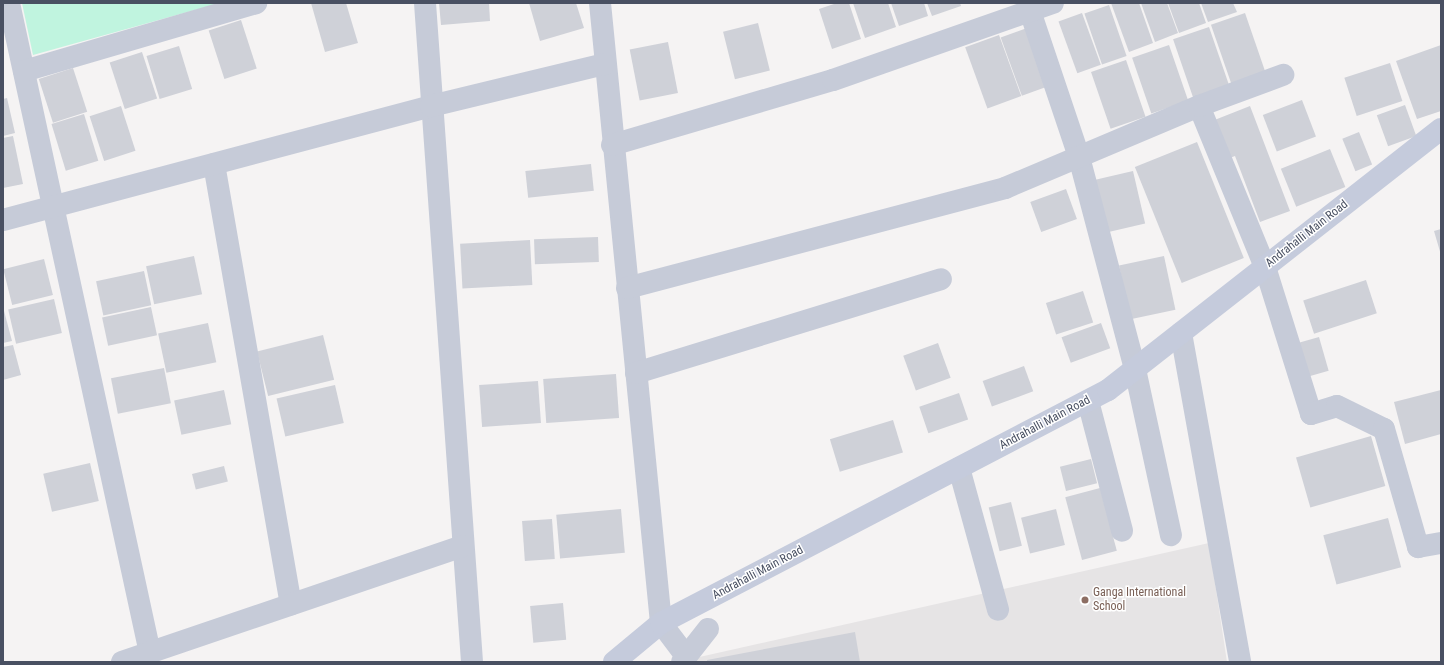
<!DOCTYPE html>
<style>
body{margin:0}
#map{position:relative;width:1444px;height:665px;overflow:hidden;background:#f5f3f3;font-family:"Roboto Condensed",sans-serif}
div>[style]{position:absolute}
[style*='--x']{left:calc(var(--x)*1px);top:calc(var(--y)*1px);width:calc(var(--w)*1px);rotate:calc(var(--a)*1deg)}
.education>*{inset:0;background:#e6e4e5}
.green>*{inset:0;background:#c0f4df}
.building>*{inset:0;background:#cfd1d8;transform-origin:0 0}
.street>*{height:22px;margin:-11px;padding:0 11px;transform-origin:11px;border-radius:11px;background:#c6cbd8}
.secondary>*{height:22px;margin:-11px;padding:0 11px;transform-origin:11px;border-radius:11px;background:#c5cbdc}
.dots>*{width:11px;height:11px;translate:-50% -50%;box-sizing:border-box;border:2px solid #fff;border-radius:50%}
span{translate:-50% -50%;white-space:nowrap;text-align:center;line-height:1.15;-webkit-text-stroke:3px #fff;paint-order:stroke}
.street-label{font-size:12px;color:#495062}
.education-label{font-size:12px;color:#785e54}
.left{translate:0 -50%;text-align:left}
.frame{position:absolute;inset:0;border:4px solid #495062;pointer-events:none}
</style>
<div id="map">
<div class="education">
<div style="clip-path:polygon(1209px 543px,1227px 662px,693px 662px,695px 658px)"></div>
</div>
<div class="green">
<div style="clip-path:polygon(22px 3px,220px 3px,33px 55px)"></div>
</div>
<div class="building">
<div style="clip-path:polygon(311px 3px,346px 3px,358px 43px,325px 52px)"></div>
<div style="clip-path:polygon(439px 3px,489px 3px,490px 21px,441px 25px)"></div>
<div style="clip-path:polygon(529px 3px,576px 3px,584px 28px,540px 41px)"></div>
<div style="clip-path:polygon(837px 3px,849px 3px,861px 39px,832px 49px,819px 9px)"></div>
<div style="clip-path:polygon(853px 3px,888px 3px,896px 27px,865px 38px)"></div>
<div style="clip-path:polygon(891px 3px,924px 3px,928px 16px,899px 26px)"></div>
<div style="clip-path:polygon(927px 3px,960px 3px,961px 6px,932px 16px)"></div>
<div style="clip-path:polygon(1111px 3px,1139px 3px,1153px 43px,1129px 52px)"></div>
<div style="clip-path:polygon(1141px 3px,1167px 3px,1178px 33px,1155px 42px)"></div>
<div style="clip-path:polygon(1168px 3px,1199px 3px,1206px 23px,1179px 33px)"></div>
<div style="clip-path:polygon(1201px 3px,1233px 3px,1237px 12px,1208px 22px)"></div>
<div style="left:1109px;top:5px;width:54px;height:26px;rotate:71deg"></div>
<div style="left:1082px;top:13px;width:55px;height:25px;rotate:70deg"></div>
<div style="left:1245px;top:13px;width:62px;height:36px;rotate:71deg"></div>
<div style="left:241px;top:20px;width:51px;height:34px;rotate:72deg"></div>
<div style="left:758px;top:23px;width:49px;height:36px;rotate:76deg"></div>
<div style="left:1209px;top:27px;width:62px;height:38px;rotate:71deg"></div>
<div style="left:1027px;top:28px;width:62px;height:28px;rotate:70deg"></div>
<div style="left:999px;top:35px;width:65px;height:36px;rotate:70deg"></div>
<div style="left:668px;top:42px;width:52px;height:39px;rotate:79deg"></div>
<div style="left:1169px;top:45px;width:59px;height:39px;rotate:71deg"></div>
<div style="clip-path:polygon(1441px 45px,1441px 111px,1417px 119px,1396px 61px)"></div>
<div style="left:179px;top:46px;width:45px;height:34px;rotate:73deg"></div>
<div style="left:142px;top:52px;width:49px;height:34px;rotate:72deg"></div>
<div style="left:1126px;top:60px;width:60px;height:37px;rotate:71deg"></div>
<div style="left:1390px;top:63px;width:40px;height:48px;rotate:72deg"></div>
<div style="left:73px;top:68px;width:46px;height:36px;rotate:72deg"></div>
<div style="clip-path:polygon(7px 98px,15px 133px,3px 136px,3px 99px)"></div>
<div style="left:1302px;top:100px;width:39px;height:42px;rotate:69deg"></div>
<div style="left:1405px;top:105px;width:33px;height:30px;rotate:70deg"></div>
<div style="left:121px;top:106px;width:47px;height:33px;rotate:72deg"></div>
<div style="clip-path:polygon(1250px 106px,1290px 211px,1260px 222px,1235px 156px,1227px 159px,1212px 121px)"></div>
<div style="left:84px;top:114px;width:49px;height:34px;rotate:73deg"></div>
<div style="left:1359px;top:132px;width:35px;height:18px;rotate:68deg"></div>
<div style="clip-path:polygon(13px 136px,23px 184px,3px 188px,3px 138px)"></div>
<div style="left:1197px;top:142px;width:125px;height:67px;rotate:68deg"></div>
<div style="left:1330px;top:149px;width:41px;height:53px;rotate:68deg"></div>
<div style="left:591px;top:164px;width:27px;height:66px;rotate:84deg"></div>
<div style="left:1133px;top:171px;width:54px;height:43px;rotate:77deg"></div>
<div style="left:1066px;top:189px;width:32px;height:38px;rotate:70deg"></div>
<div style="clip-path:polygon(1441px 229px,1441px 255px,1434px 231px)"></div>
<div style="left:598px;top:237px;width:25px;height:64px;rotate:88deg"></div>
<div style="left:530px;top:240px;width:45px;height:70px;rotate:87deg"></div>
<div style="left:194px;top:256px;width:39px;height:49px;rotate:78deg"></div>
<div style="left:1164px;top:256px;width:55px;height:46px;rotate:78deg"></div>
<div style="left:44px;top:259px;width:37px;height:42px;rotate:76deg"></div>
<div style="left:144px;top:271px;width:35px;height:49px;rotate:78deg"></div>
<div style="left:1366px;top:280px;width:35px;height:66px;rotate:72deg"></div>
<div style="left:1083px;top:291px;width:33px;height:39px;rotate:72deg"></div>
<div style="left:54px;top:299px;width:35px;height:47px;rotate:77deg"></div>
<div style="clip-path:polygon(3px 307px,12px 341px,3px 343px)"></div>
<div style="left:151px;top:307px;width:29px;height:50px;rotate:78deg"></div>
<div style="left:208px;top:323px;width:40px;height:51px;rotate:78deg"></div>
<div style="left:1101px;top:323px;width:27px;height:42px;rotate:70deg"></div>
<div style="left:323px;top:335px;width:46px;height:68px;rotate:76deg"></div>
<div style="left:1319px;top:337px;width:35px;height:21px;rotate:74deg"></div>
<div style="left:938px;top:343px;width:37px;height:37px;rotate:70deg"></div>
<div style="clip-path:polygon(13px 345px,21px 375px,3px 380px,3px 347px)"></div>
<div style="left:1024px;top:366px;width:27px;height:44px;rotate:70deg"></div>
<div style="left:164px;top:368px;width:36px;height:54px;rotate:79deg"></div>
<div style="left:616px;top:374px;width:44px;height:73px;rotate:86deg"></div>
<div style="left:538px;top:381px;width:42px;height:59px;rotate:86deg"></div>
<div style="left:335px;top:385px;width:39px;height:60px;rotate:77deg"></div>
<div style="left:224px;top:390px;width:35px;height:51px;rotate:78deg"></div>
<div style="clip-path:polygon(1441px 390px,1441px 434px,1405px 444px,1394px 402px)"></div>
<div style="left:959px;top:393px;width:28px;height:42px;rotate:71deg"></div>
<div style="left:893px;top:420px;width:34px;height:66px;rotate:73deg"></div>
<div style="left:1371px;top:436px;width:52px;height:78px;rotate:74deg"></div>
<div style="left:1091px;top:459px;width:25px;height:32px;rotate:76deg"></div>
<div style="left:90px;top:463px;width:39px;height:48px;rotate:77deg"></div>
<div style="left:224px;top:466px;width:16px;height:33px;rotate:76deg"></div>
<div style="left:1100px;top:488px;width:65px;height:36px;rotate:75deg"></div>
<div style="left:1011px;top:502px;width:45px;height:23px;rotate:76deg"></div>
<div style="left:621px;top:509px;width:44px;height:65px;rotate:85deg"></div>
<div style="left:1056px;top:509px;width:37px;height:36px;rotate:76deg"></div>
<div style="left:1388px;top:518px;width:51px;height:67px;rotate:75deg"></div>
<div style="left:552px;top:519px;width:40px;height:30px;rotate:86deg"></div>
<div style="left:563px;top:603px;width:37px;height:33px;rotate:85deg"></div>
<div style="clip-path:polygon(855px 632px,860px 662px,707px 662px,707px 660px)"></div>
</div>
<div class="street">
<div style="--x:9;--y:3;--w:665;--a:77.76"></div>
<div style="--x:425;--y:3;--w:661;--a:85.92"></div>
<div style="--x:600;--y:3;--w:623;--a:84.38"></div>
<div style="--x:661;--y:623;--w:40;--a:53"></div>
<div style="--x:1030;--y:11;--w:154;--a:71.4"></div>
<div style="--x:1079;--y:157;--w:219;--a:75.2"></div>
<div style="--x:1135;--y:369;--w:170;--a:77.8"></div>
<div style="--x:24;--y:71;--w:242;--a:-16.3"></div>
<div style="--x:1199;--y:106;--w:174;--a:67.7"></div>
<div style="--x:1265;--y:267;--w:154;--a:72.6"></div>
<div style="--x:1311;--y:414;--w:27;--a:-17"></div>
<div style="--x:1337;--y:406;--w:52;--a:26.1"></div>
<div style="--x:1384;--y:429;--w:123;--a:73.9"></div>
<div style="--x:1418;--y:547;--w:23;--a:-10"></div>
<div style="--x:612;--y:145;--w:230;--a:-16.4"></div>
<div style="--x:833;--y:80;--w:233;--a:-19.3"></div>
<div style="--x:214;--y:164;--w:447;--a:80.1"></div>
<div style="--x:3;--y:220;--w:443;--a:-14.9"></div>
<div style="--x:431;--y:106;--w:178;--a:-13.6"></div>
<div style="--x:627;--y:288;--w:391;--a:-14.8"></div>
<div style="--x:1005;--y:188;--w:211;--a:-22.9"></div>
<div style="--x:1199;--y:106;--w:90;--a:-20.3"></div>
<div style="--x:1181;--y:333;--w:334;--a:79.8"></div>
<div style="--x:636;--y:373;--w:319;--a:-17.1"></div>
<div style="--x:1088;--y:401;--w:134;--a:75.3"></div>
<div style="--x:959;--y:468;--w:147;--a:74.6"></div>
<div style="--x:122;--y:662;--w:360;--a:-18.8"></div>
<div style="--x:682;--y:662;--w:42;--a:-51.8"></div>
</div>
<div class="secondary">
<div style="--x:614;--y:662;--w:61;--a:-39.7"></div>
<div style="--x:661;--y:623;--w:504;--a:-27.53"></div>
<div style="--x:1108;--y:390;--w:423;--a:-38.1"></div>
</div>
<div class="dots">
<div style="left:1085px;top:600px;background:#8d6e63"></div>
</div>
<div class="street-label">
<span style="left:1307px;top:234px;rotate:-38deg">Andrahalli Main Road</span>
<span style="left:1045px;top:423px;rotate:-28deg">Andrahalli Main Road</span>
<span style="left:758px;top:573px;rotate:-28deg">Andrahalli Main Road</span>
</div>
<div class="education-label">
<span class="left" style="left:1093px;top:600px">Ganga International<br>School</span>
</div>
<div class="frame"></div>
</div>
